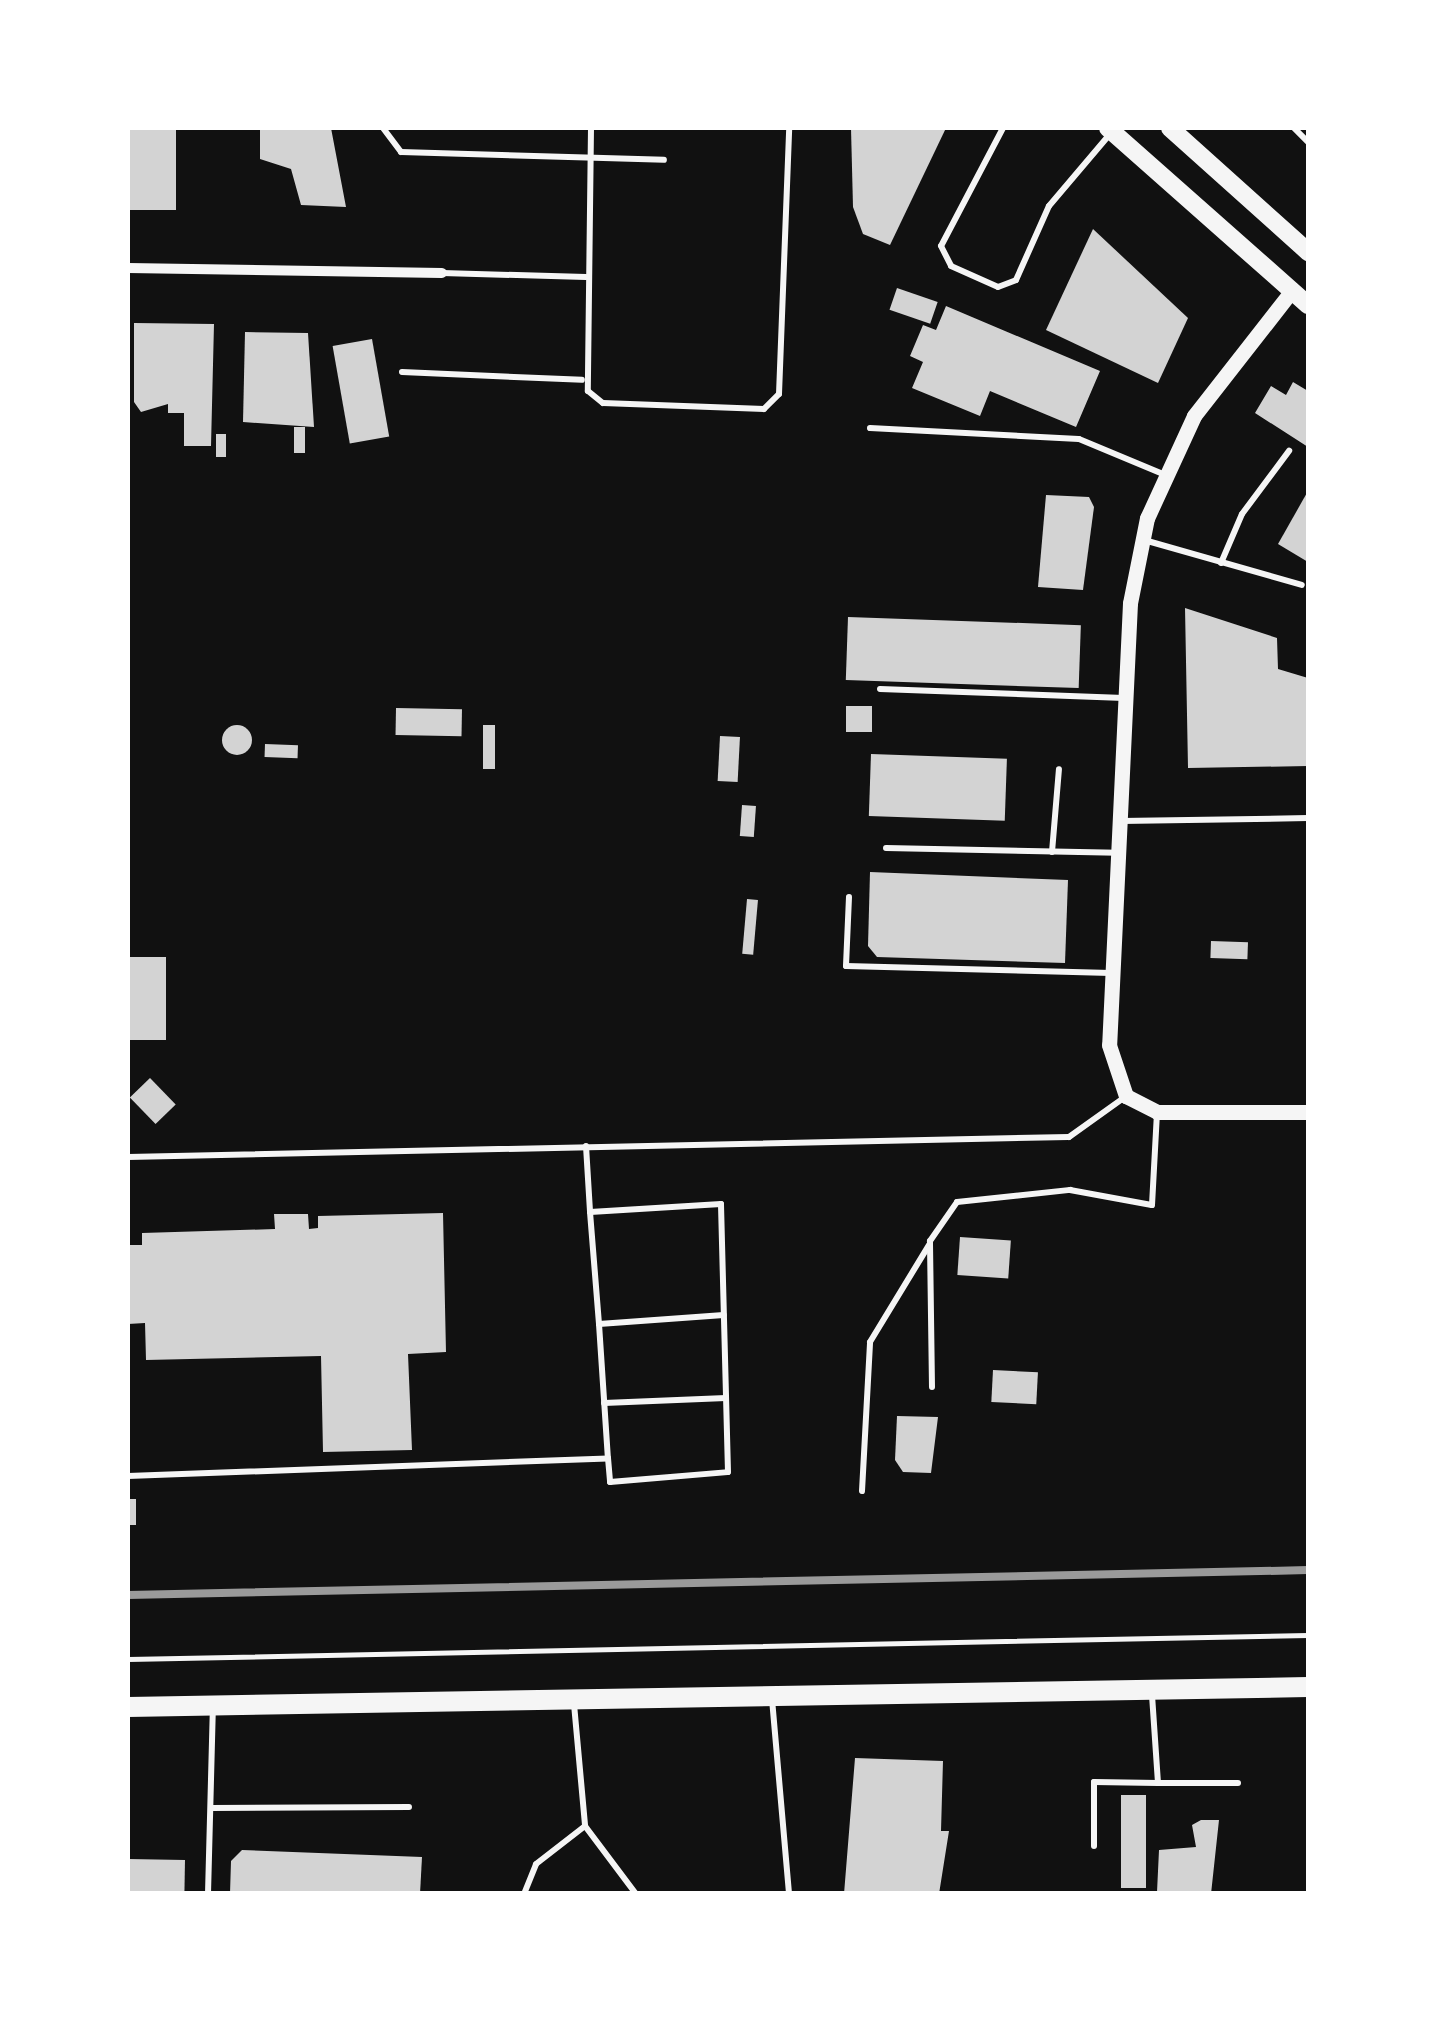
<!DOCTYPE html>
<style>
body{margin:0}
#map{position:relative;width:1436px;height:2021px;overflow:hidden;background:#111;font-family:Karla,sans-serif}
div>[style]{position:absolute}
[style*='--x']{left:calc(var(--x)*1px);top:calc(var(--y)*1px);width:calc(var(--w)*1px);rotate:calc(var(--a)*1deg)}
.building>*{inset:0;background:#d3d3d3;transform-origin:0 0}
.round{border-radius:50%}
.path>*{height:5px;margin:-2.5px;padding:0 2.5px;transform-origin:2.5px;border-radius:2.5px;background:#f5f5f5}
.service>*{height:6px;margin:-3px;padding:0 3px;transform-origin:3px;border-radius:3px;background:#f5f5f5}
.minor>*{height:10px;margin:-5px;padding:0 5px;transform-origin:5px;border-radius:5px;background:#f5f5f5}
.tertiary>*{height:15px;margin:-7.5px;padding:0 7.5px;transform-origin:7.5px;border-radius:7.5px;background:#f5f5f5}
.secondary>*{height:18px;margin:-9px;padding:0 9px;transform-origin:9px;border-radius:9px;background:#f5f5f5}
.primary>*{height:20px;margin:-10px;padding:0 10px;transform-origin:10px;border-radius:10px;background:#f5f5f5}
.rail>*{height:8px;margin:-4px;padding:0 4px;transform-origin:4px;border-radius:4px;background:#9a9a9a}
span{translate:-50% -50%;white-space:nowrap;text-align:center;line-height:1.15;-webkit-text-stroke:8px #fff;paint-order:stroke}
.frame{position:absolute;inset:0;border:130px solid #fff;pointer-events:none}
</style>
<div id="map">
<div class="building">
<div style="left:128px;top:128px;width:48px;height:82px"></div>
<div style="clip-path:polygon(260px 128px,331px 128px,346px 207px,301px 205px,291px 169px,260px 159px)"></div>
<div style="clip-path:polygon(851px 128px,946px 128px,890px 245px,863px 234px,853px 207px)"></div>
<div style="clip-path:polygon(1093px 229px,1188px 318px,1158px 383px,1046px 330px)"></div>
<div style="left:897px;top:288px;width:43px;height:23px;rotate:19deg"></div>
<div style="clip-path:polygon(946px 306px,1100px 371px,1076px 427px,990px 391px,980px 416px,912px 388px,923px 362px,910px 356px,923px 325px,936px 330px)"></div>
<div style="clip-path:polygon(134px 323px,214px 324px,211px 446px,184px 446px,184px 413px,168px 413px,168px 404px,141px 412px,134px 402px)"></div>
<div style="clip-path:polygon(245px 332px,308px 333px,314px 427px,243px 422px)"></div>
<div style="left:372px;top:339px;width:99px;height:40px;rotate:80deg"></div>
<div style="clip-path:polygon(1293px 382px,1308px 391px,1308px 447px,1255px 413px,1271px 386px,1286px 395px)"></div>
<div style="left:294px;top:427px;width:11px;height:26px"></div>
<div style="left:216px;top:434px;width:10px;height:23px"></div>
<div style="clip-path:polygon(1308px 491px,1308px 562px,1278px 544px)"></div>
<div style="clip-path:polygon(1046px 495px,1089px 497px,1094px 507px,1083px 590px,1038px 587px)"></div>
<div style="clip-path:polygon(1185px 608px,1277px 638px,1278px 669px,1308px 678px,1308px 766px,1188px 768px)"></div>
<div style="left:848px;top:617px;width:233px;height:63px;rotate:2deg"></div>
<div style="left:872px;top:706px;width:26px;height:26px;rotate:90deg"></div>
<div style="left:396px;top:708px;width:66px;height:27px;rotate:1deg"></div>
<div style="left:483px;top:725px;width:12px;height:44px"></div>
<div class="round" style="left:222px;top:725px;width:30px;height:30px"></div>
<div style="left:720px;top:736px;width:20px;height:45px;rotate:3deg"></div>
<div style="left:265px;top:744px;width:33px;height:13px;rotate:2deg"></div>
<div style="left:871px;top:754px;width:136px;height:62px;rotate:2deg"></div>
<div style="left:742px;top:805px;width:14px;height:31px;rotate:4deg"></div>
<div style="clip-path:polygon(870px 872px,1068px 880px,1065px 963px,877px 957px,868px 946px)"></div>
<div style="left:747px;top:899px;width:11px;height:55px;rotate:5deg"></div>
<div style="left:1211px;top:941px;width:37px;height:17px;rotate:2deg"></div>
<div style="left:128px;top:957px;width:38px;height:83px"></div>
<div style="left:150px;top:1078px;width:37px;height:28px;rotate:46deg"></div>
<div style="clip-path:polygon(443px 1213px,446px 1352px,408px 1354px,412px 1450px,323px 1452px,321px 1356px,146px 1360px,145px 1323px,128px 1324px,128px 1245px,142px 1245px,142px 1233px,275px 1229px,274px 1214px,308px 1214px,309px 1229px,318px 1228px,318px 1216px)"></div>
<div style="left:960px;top:1237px;width:51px;height:38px;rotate:4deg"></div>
<div style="left:993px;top:1370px;width:45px;height:32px;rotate:3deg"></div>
<div style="clip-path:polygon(897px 1416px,938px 1417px,931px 1473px,903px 1472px,895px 1460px)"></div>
<div style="left:128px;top:1499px;width:8px;height:26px"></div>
<div style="clip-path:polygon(855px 1758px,943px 1761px,941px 1831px,949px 1831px,939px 1894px,844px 1894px)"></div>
<div style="left:1121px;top:1795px;width:25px;height:93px"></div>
<div style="clip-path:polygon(1201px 1820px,1219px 1820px,1211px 1894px,1157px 1892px,1159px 1850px,1196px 1847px,1192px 1825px)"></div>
<div style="clip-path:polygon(242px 1850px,422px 1857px,420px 1894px,230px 1894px,231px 1861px)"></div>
<div style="left:128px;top:1859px;width:57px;height:35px;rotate:1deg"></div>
</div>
<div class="path">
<div style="--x:128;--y:1659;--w:1180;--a:-1.17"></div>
</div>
<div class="service">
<div style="--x:383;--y:128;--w:30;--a:53"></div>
<div style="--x:401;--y:152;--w:263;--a:1.7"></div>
<div style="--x:591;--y:128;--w:263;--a:90.7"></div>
<div style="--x:588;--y:391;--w:19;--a:39"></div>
<div style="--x:603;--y:403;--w:161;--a:2.1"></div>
<div style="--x:764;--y:409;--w:21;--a:-45"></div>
<div style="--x:779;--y:394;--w:266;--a:-87.8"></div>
<div style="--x:1003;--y:128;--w:133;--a:117.7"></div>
<div style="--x:941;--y:246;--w:22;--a:63"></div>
<div style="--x:951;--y:266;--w:51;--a:24.1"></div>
<div style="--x:998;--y:287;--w:19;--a:-21"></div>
<div style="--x:1016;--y:280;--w:81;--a:-66"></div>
<div style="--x:1049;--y:206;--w:94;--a:-49.7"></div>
<div style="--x:1294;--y:128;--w:20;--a:45"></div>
<div style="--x:442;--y:273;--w:144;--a:1.6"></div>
<div style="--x:402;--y:372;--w:180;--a:2.5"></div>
<div style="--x:870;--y:428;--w:209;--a:3"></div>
<div style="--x:1079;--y:439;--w:91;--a:22.6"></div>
<div style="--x:1144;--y:540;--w:164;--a:15.9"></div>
<div style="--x:1221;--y:563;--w:53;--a:-66.8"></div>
<div style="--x:1242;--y:514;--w:79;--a:-53.3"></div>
<div style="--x:880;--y:689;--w:244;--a:2.1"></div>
<div style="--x:1121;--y:821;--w:187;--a:-0.9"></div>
<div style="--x:886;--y:848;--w:231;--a:1.2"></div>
<div style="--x:1052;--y:852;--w:83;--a:-85.2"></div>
<div style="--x:849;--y:897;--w:69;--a:92.5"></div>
<div style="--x:846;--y:966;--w:265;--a:1.5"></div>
<div style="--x:586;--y:1146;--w:66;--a:86.5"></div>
<div style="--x:590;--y:1212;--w:112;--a:85.4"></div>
<div style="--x:599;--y:1324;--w:134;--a:86.2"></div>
<div style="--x:608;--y:1458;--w:24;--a:85"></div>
<div style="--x:610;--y:1482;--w:118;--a:-4.8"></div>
<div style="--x:728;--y:1472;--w:268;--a:-91.5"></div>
<div style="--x:721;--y:1204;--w:131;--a:176.5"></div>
<div style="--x:128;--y:1157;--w:941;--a:-1.22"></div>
<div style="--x:1069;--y:1137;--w:69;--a:-35.5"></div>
<div style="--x:599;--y:1324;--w:125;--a:-4.1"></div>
<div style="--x:932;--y:1387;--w:146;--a:-90.8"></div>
<div style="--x:930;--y:1241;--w:47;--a:-55.3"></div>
<div style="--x:957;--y:1202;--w:114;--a:-6.1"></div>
<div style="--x:1070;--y:1190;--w:83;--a:10.4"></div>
<div style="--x:1152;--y:1205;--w:91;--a:-86.9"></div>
<div style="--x:604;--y:1403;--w:122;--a:-2.3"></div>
<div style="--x:128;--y:1476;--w:480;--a:-2.1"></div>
<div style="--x:862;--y:1491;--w:149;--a:-86.9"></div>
<div style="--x:870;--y:1342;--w:114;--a:-58.7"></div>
<div style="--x:1152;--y:1695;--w:88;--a:86.1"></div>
<div style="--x:1158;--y:1783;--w:80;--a:0"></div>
<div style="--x:772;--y:1699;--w:196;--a:85"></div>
<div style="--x:574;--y:1704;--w:122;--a:84.8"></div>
<div style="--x:585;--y:1826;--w:85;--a:53.1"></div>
<div style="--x:211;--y:1808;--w:198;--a:-0.3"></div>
<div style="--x:1094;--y:1846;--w:64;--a:-90"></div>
<div style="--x:1094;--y:1782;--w:64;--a:0.9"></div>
<div style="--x:208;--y:1894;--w:185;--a:-88.5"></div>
<div style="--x:524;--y:1894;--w:32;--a:-68"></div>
<div style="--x:536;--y:1864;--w:62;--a:-37.8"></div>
</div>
<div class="minor">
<div style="--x:128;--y:268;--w:314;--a:0.9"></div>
</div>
<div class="tertiary">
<div style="--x:1290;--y:293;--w:156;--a:128"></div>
<div style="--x:1194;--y:416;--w:112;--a:114.7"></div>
<div style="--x:1147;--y:518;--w:87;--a:101.3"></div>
<div style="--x:1130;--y:603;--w:442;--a:92.7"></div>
<div style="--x:1109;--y:1045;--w:54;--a:71.6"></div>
<div style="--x:1126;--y:1096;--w:35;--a:27"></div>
<div style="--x:1157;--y:1112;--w:151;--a:0"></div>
</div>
<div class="secondary">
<div style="--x:1108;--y:128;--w:267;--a:41.5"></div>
<div style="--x:1170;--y:128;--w:186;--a:41.9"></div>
</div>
<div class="primary">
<div style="--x:128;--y:1707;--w:1180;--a:-0.97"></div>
</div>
<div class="rail">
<div style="--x:128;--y:1595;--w:1180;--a:-1.21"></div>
</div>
<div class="frame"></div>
</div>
